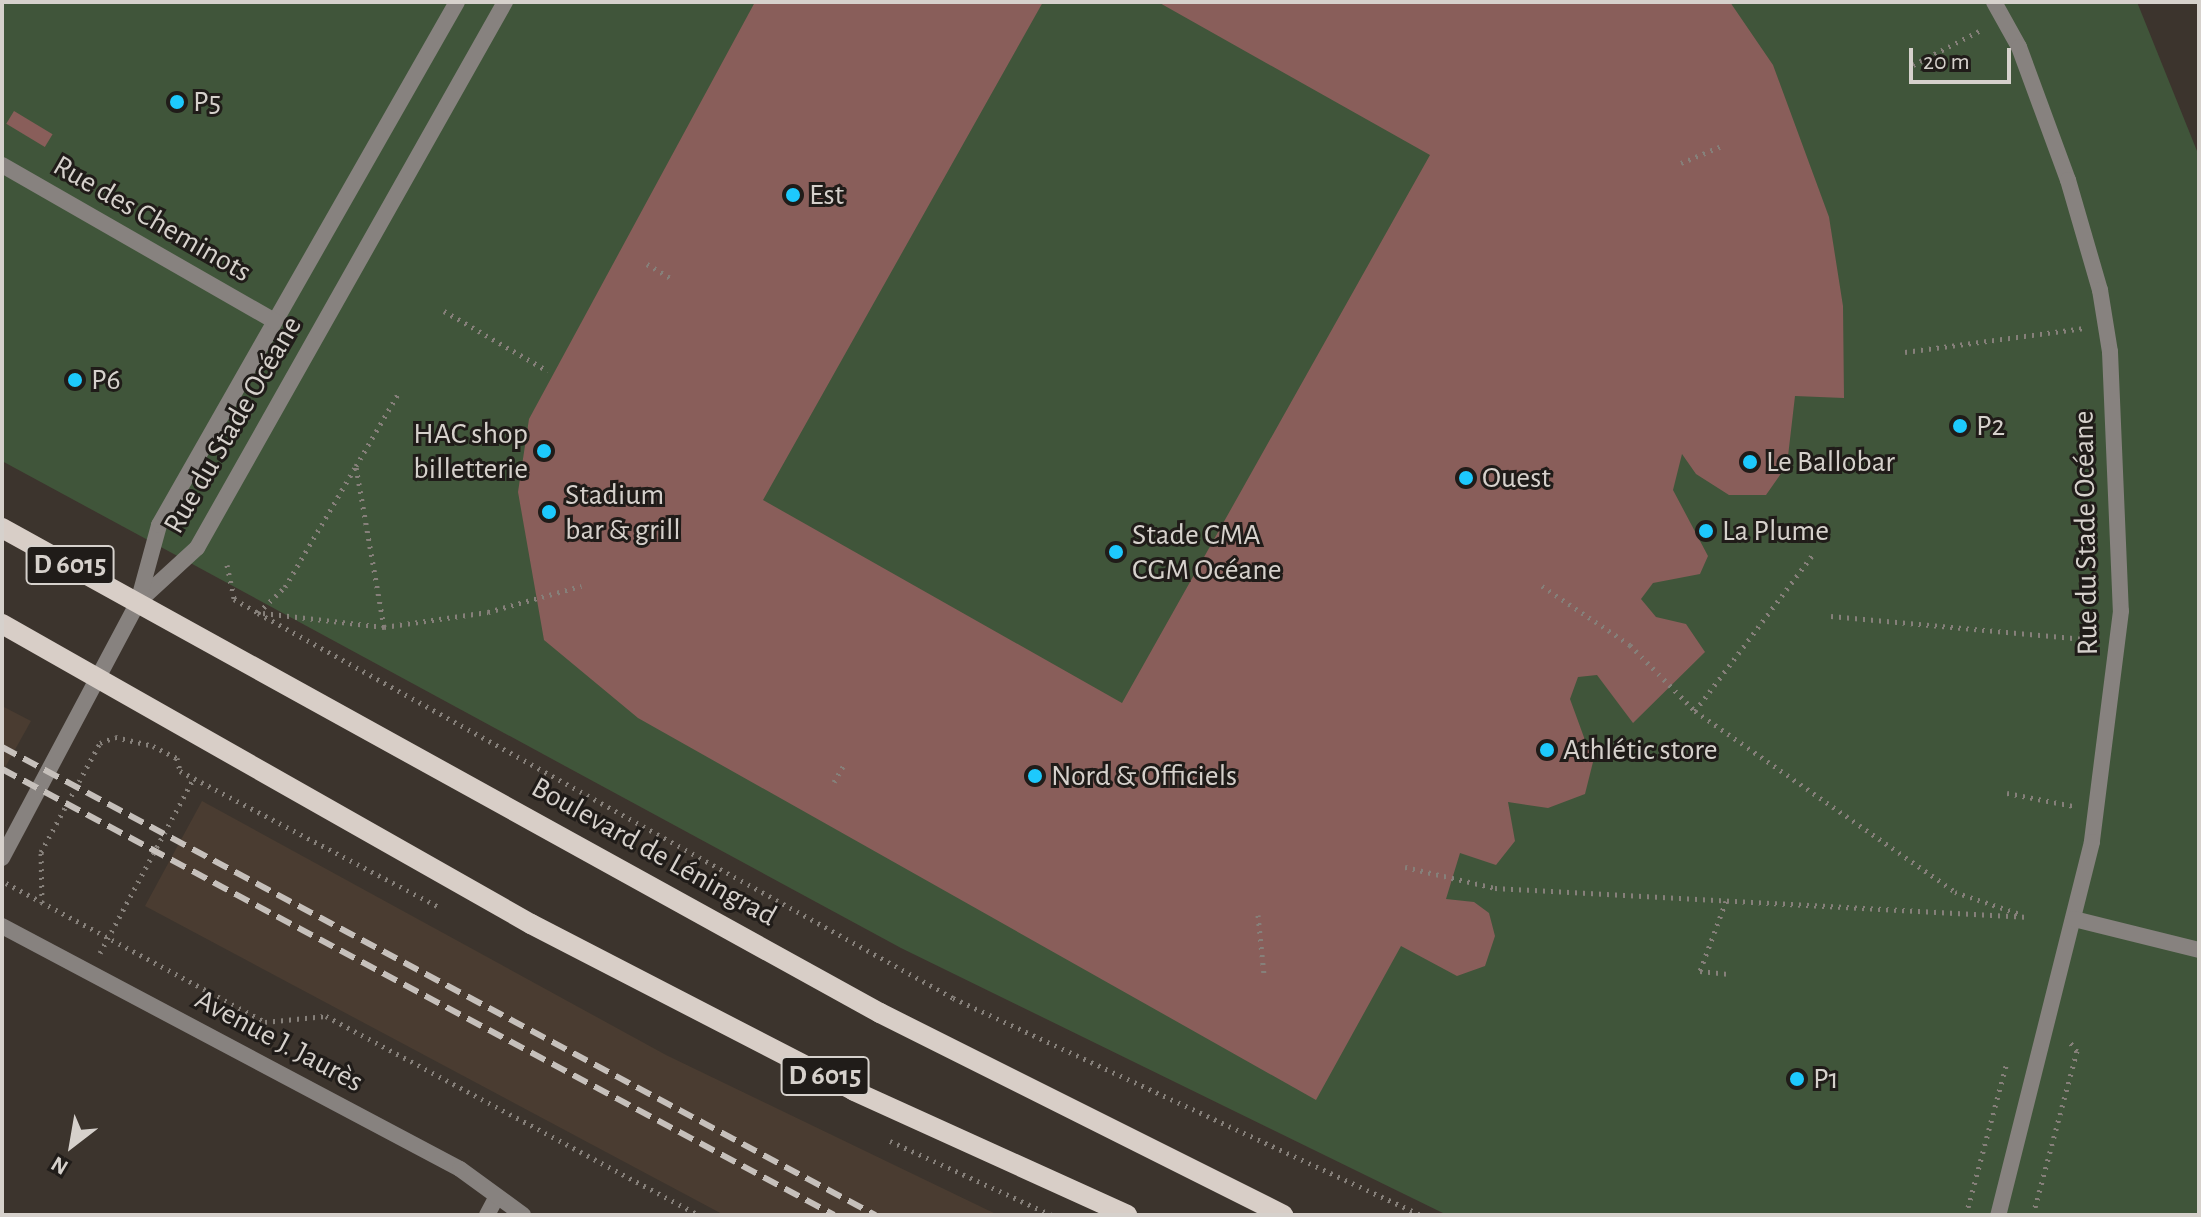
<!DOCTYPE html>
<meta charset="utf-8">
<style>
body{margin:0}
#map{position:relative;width:2201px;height:1217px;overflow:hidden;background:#3c342d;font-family:"Alegreya Sans",sans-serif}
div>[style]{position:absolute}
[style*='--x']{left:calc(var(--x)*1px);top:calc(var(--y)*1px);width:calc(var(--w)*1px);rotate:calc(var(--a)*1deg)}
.built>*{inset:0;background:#4a3c31}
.green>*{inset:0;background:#40553a}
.building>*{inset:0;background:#895e5a;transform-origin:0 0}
.path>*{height:5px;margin-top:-2.5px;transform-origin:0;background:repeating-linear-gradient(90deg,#86807a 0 2px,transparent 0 8px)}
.service>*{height:16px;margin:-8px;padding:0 8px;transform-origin:8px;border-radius:8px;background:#87827f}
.minor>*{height:16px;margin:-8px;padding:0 8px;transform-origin:8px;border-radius:8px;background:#87827f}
.tertiary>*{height:16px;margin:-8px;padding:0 8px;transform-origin:8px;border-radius:8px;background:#87827f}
.primary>*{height:20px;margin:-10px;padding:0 10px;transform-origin:10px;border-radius:10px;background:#d8cec7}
.rail>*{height:6px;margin-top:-3px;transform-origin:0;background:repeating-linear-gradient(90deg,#c6c0bb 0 16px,transparent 0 24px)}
.dots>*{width:22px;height:22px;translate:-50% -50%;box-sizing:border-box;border:4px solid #201c19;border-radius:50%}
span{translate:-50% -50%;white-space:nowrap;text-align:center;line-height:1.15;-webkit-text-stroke:6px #201c19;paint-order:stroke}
.shield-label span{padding:2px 6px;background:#201c19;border:2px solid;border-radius:6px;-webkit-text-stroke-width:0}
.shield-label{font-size:28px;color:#d6d1cc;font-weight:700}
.poi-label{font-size:30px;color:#d6d1cc}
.left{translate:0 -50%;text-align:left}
.right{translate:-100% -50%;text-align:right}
.street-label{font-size:30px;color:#d6d1cc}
.frame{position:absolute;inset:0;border:4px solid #d6d1cc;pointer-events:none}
.north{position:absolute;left:32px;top:1105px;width:80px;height:80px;-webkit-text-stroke:6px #201c19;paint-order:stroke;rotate:211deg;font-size:22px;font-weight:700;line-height:32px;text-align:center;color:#d6d1cc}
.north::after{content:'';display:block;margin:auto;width:28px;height:36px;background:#d6d1cc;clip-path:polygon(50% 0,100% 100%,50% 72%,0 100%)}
.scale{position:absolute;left:1909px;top:48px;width:102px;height:36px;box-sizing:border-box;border:4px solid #d6d1cc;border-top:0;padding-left:10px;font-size:24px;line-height:28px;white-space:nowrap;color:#d6d1cc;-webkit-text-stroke:6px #201c19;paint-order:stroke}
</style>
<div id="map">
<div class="built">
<div style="clip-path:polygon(2px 706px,31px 721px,2px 773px)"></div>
<div style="clip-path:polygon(202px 801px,666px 1055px,998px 1215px,724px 1215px,145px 906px)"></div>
</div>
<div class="green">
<div style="clip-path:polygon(2px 2px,2137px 2px,2199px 156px,2199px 1215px,1447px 1215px,901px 948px,2px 461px)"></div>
</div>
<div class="building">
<div style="clip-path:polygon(755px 2px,1043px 2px,763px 500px,1122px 703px,1430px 155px,1158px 2px,1730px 2px,1773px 65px,1829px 217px,1843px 306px,1844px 398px,1795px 396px,1787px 465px,1766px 495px,1729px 495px,1696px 474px,1682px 454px,1673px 490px,1708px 556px,1700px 574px,1653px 583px,1641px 599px,1656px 617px,1686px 624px,1705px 652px,1633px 723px,1597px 675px,1578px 677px,1570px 699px,1593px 762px,1585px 794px,1548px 808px,1508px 802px,1515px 841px,1496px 865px,1460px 853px,1446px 899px,1474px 902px,1489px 913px,1495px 936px,1485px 966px,1457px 976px,1401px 946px,1316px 1100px,638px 718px,544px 640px,518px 492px,529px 419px)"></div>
<div style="left:14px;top:111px;width:45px;height:15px;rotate:31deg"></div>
</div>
<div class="path">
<div style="--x:1913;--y:65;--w:79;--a:-27.2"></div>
<div style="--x:1681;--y:163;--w:47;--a:-22.7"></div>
<div style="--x:647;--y:264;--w:29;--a:31"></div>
<div style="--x:444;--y:311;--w:120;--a:30"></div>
<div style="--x:1905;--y:352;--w:181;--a:-7.6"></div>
<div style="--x:227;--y:565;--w:35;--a:78"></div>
<div style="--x:234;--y:599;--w:28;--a:30"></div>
<div style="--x:258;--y:613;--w:795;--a:28.98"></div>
<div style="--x:953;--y:998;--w:516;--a:24.88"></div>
<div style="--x:1542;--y:586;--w:106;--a:33.8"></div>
<div style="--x:1630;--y:645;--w:93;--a:45.4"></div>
<div style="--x:1695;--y:711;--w:317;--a:34.8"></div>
<div style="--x:1955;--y:892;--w:72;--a:18.7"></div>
<div style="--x:258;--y:613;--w:37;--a:-44"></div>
<div style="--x:285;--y:587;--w:140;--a:-59.6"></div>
<div style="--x:263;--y:613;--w:122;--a:6.6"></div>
<div style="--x:384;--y:627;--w:105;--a:-8.2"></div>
<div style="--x:488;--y:612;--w:97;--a:-15.6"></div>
<div style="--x:1831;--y:616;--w:263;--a:5.2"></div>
<div style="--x:384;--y:627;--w:163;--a:-99.9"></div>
<div style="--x:356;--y:466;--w:86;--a:-59.8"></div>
<div style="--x:1695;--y:711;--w:199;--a:-53"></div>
<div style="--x:834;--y:782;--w:22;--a:-60"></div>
<div style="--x:2007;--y:793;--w:67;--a:11.1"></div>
<div style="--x:1405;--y:867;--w:92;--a:13.1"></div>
<div style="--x:1495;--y:888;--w:535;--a:3.11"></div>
<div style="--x:6;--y:883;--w:294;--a:28.2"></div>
<div style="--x:265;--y:1022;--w:61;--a:-5.6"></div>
<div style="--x:326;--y:1016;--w:422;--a:28.1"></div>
<div style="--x:1726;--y:901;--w:75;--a:110.4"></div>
<div style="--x:1700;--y:971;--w:30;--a:6"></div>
<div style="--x:42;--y:903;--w:51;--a:-91.1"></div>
<div style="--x:41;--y:852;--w:124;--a:-61.6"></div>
<div style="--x:100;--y:743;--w:16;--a:-22"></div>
<div style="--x:115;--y:737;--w:39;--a:13"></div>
<div style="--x:153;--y:746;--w:27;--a:27"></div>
<div style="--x:177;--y:758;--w:13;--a:77"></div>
<div style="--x:180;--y:771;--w:295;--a:27.7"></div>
<div style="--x:1258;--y:915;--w:59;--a:84.2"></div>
<div style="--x:100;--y:953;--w:199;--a:-61.8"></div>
<div style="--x:890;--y:1141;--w:178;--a:24.6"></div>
<div style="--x:1966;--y:1215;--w:158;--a:-75"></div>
<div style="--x:2033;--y:1215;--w:170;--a:-75"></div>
<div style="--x:2077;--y:1051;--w:14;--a:-129"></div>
</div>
<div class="service">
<div style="--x:1994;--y:2;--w:51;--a:60.9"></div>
<div style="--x:2019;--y:47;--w:142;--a:69.8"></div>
<div style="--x:2068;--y:180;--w:115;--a:73.8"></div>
<div style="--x:2100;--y:290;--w:63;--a:80.8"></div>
<div style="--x:2110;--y:352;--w:259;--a:87.6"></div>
<div style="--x:2121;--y:611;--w:233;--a:97.2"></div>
<div style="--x:2092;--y:842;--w:385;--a:104.1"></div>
<div style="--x:138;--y:602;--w:80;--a:-42.5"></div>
<div style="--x:197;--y:548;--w:627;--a:-60.57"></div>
<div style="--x:138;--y:602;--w:80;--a:-74.7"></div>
<div style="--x:159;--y:525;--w:602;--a:-60.33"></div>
<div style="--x:2074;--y:919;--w:129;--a:13.9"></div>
</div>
<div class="minor">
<div style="--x:2;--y:165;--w:314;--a:29.8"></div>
<div style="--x:487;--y:1215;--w:21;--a:-62"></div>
</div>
<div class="tertiary">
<div style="--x:2;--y:858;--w:290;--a:-62"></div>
<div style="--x:2;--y:926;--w:518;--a:27.95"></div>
<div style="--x:460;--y:1169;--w:78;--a:36.1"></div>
</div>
<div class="primary">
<div style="--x:2;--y:528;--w:1003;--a:28.92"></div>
<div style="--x:880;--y:1013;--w:451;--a:26.6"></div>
<div style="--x:2;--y:624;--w:608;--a:29.56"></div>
<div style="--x:531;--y:924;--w:364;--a:27.3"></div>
<div style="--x:854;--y:1091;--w:300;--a:24.4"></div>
</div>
<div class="rail">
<div style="--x:2;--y:747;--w:991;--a:28.19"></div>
<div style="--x:2;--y:769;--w:944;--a:28.19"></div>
</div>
<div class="dots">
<div style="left:177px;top:102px;background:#1dc9fd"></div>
<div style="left:793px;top:195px;background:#1dc9fd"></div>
<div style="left:75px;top:380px;background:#1dc9fd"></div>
<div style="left:1960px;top:426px;background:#1dc9fd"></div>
<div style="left:544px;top:451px;background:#1dc9fd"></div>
<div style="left:1750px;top:462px;background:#1dc9fd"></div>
<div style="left:1466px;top:478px;background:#1dc9fd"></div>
<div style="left:549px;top:512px;background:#1dc9fd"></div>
<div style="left:1706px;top:531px;background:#1dc9fd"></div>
<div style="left:1116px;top:552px;background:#1dc9fd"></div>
<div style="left:1547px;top:750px;background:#1dc9fd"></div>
<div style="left:1035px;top:776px;background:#1dc9fd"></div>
<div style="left:1797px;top:1079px;background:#1dc9fd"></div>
</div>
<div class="shield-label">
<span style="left:70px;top:565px">D 6015</span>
<span style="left:825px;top:1076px">D 6015</span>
</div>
<div class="poi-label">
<span class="left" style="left:193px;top:102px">P5</span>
<span class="left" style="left:809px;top:195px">Est</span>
<span class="left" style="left:91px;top:380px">P6</span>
<span class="left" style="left:1976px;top:426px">P2</span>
<span class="right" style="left:528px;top:451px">HAC shop<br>billetterie</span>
<span class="left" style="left:1766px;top:462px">Le Ballobar</span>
<span class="left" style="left:1482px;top:478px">Ouest</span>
<span class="left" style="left:565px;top:512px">Stadium<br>bar &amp; grill</span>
<span class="left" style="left:1722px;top:531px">La Plume</span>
<span class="left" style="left:1132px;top:552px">Stade CMA<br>CGM Océane</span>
<span class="left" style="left:1563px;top:750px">Athlétic store</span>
<span class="left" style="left:1051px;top:776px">Nord &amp; Officiels</span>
<span class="left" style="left:1813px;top:1079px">P1</span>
</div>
<div class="street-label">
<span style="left:152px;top:219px;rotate:30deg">Rue des Cheminots</span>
<span style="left:233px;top:425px;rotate:-60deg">Rue du Stade Océane</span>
<span style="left:2086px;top:533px;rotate:-91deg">Rue du Stade Océane</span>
<span style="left:654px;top:852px;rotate:29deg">Boulevard de Léningrad</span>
<span style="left:279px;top:1041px;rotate:28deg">Avenue J. Jaurès</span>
</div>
<div class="frame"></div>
<div class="north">N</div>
<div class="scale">20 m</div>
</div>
